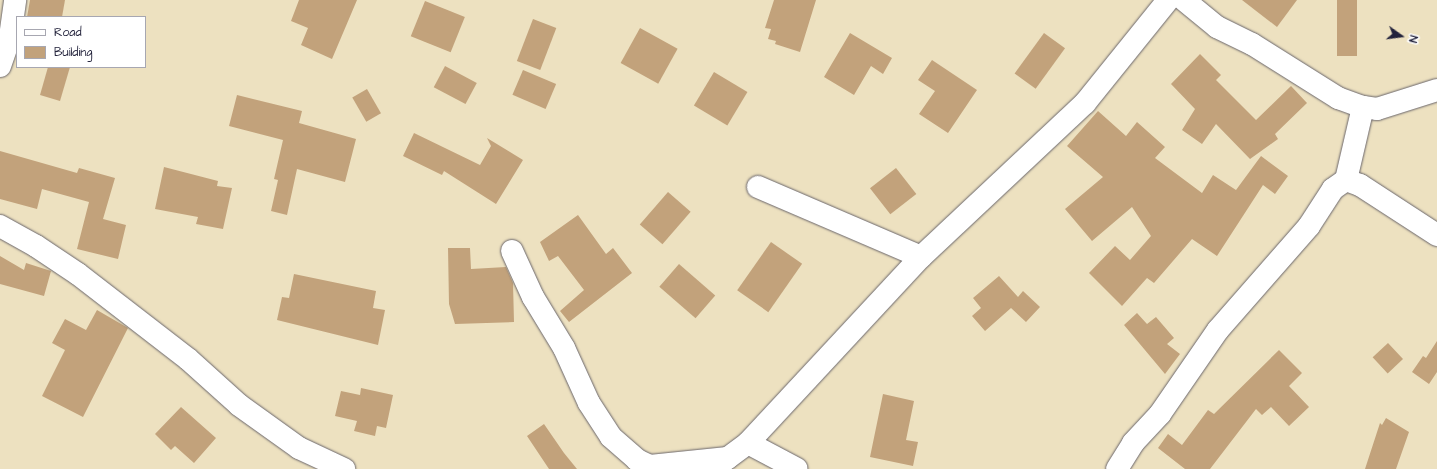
<!DOCTYPE html>
<style>
body{margin:0}
#map{position:relative;width:1437px;height:469px;overflow:hidden;background:#ede1c0;font-family:"Architects Daughter",sans-serif}
div>[style]{position:absolute}
[style*='--x']{left:calc(var(--x)*1px);top:calc(var(--y)*1px);width:calc(var(--w)*1px);rotate:calc(var(--a)*1deg)}
.building>*{inset:0;background:#c2a27b;transform-origin:0 0}
.roads{filter:drop-shadow(0 0 1px #69656a) drop-shadow(0 0 1px #69656a)}
.minor>*{height:22px;margin:-11px;padding:0 11px;transform-origin:11px;border-radius:11px;background:#fff}
span{translate:-50% -50%;white-space:nowrap;text-align:center;line-height:1.15;-webkit-text-stroke:3px #fff;paint-order:stroke}
.legend{position:absolute;left:16px;top:16px;width:130px;height:52px;box-sizing:border-box;background:#fff;border:1px solid #a7a7b1;margin:0;padding:5px 7px;list-style:none;font-size:12px;color:#22223b}
.legend li{display:flex;align-items:center;gap:8px;height:20px}
.legend b{width:20px;border:1px solid #a7a7b1}
.north{position:absolute;left:1381px;top:16px;width:40px;height:40px;-webkit-text-stroke:3px #fff;paint-order:stroke;rotate:104deg;font-size:11px;font-weight:700;line-height:16px;text-align:center;color:#22223b}
.north::after{content:'';display:block;margin:auto;width:14px;height:18px;background:#22223b;clip-path:polygon(50% 0,100% 100%,50% 72%,0 100%)}
</style>
<div id="map">
<div class="building">
<div style="clip-path:polygon(30px 0,65px 0,62px 17px,27px 17px)"></div>
<div style="clip-path:polygon(299px 0,357px 0,332px 59px,301px 45px,308px 28px,291px 21px)"></div>
<div style="clip-path:polygon(774px 0,816px 0,800px 52px,775px 44px,776px 41px,768px 39px,771px 29px,765px 28px)"></div>
<div style="clip-path:polygon(1242px 0,1297px 0,1277px 27px)"></div>
<div style="left:1337px;top:0;width:20px;height:56px"></div>
<div style="left:425px;top:1px;width:43px;height:38px;rotate:22deg"></div>
<div style="left:533px;top:19px;width:25px;height:45px;rotate:21deg"></div>
<div style="left:640px;top:28px;width:43px;height:40px;rotate:29deg"></div>
<div style="clip-path:polygon(850px 33px,892px 58px,883px 74px,871px 66px,854px 95px,824px 77px)"></div>
<div style="left:1044px;top:33px;width:26px;height:50px;rotate:36deg"></div>
<div style="clip-path:polygon(1200px 54px,1221px 75px,1216px 80px,1256px 120px,1291px 86px,1307px 103px,1275px 134px,1278px 139px,1250px 159px,1216px 124px,1202px 144px,1182px 130px,1195px 109px,1171px 84px)"></div>
<div style="clip-path:polygon(932px 60px,977px 90px,948px 133px,919px 114px,935px 91px,918px 80px)"></div>
<div style="left:445px;top:66px;width:36px;height:24px;rotate:28deg"></div>
<div style="clip-path:polygon(48px 67px,70px 67px,60px 101px,40px 95px)"></div>
<div style="left:523px;top:70px;width:36px;height:27px;rotate:23deg"></div>
<div style="left:714px;top:72px;width:39px;height:39px;rotate:31deg"></div>
<div style="left:367px;top:89px;width:28px;height:17px;rotate:60deg"></div>
<div style="clip-path:polygon(237px 95px,302px 111px,299px 123px,356px 139px,345px 182px,297px 169px,287px 215px,271px 211px,278px 180px,274px 179px,283px 140px,229px 126px)"></div>
<div style="clip-path:polygon(1098px 111px,1126px 136px,1137px 122px,1165px 147px,1155px 158px,1202px 193px,1213px 175px,1236px 190px,1261px 156px,1288px 176px,1275px 194px,1263px 185px,1217px 256px,1192px 239px,1154px 283px,1147px 278px,1122px 306px,1089px 273px,1115px 246px,1130px 260px,1151px 236px,1132px 207px,1092px 241px,1065px 209px,1103px 177px,1067px 146px)"></div>
<div style="clip-path:polygon(414px 133px,480px 165px,491px 146px,487px 138px,523px 160px,496px 204px,444px 171px,442px 175px,403px 156px)"></div>
<div style="clip-path:polygon(0 151px,77px 173px,79px 168px,115px 178px,103px 219px,126px 225px,118px 259px,77px 249px,89px 202px,42px 189px,37px 209px,0 199px)"></div>
<div style="clip-path:polygon(164px 167px,218px 181px,217px 186px,232px 188px,223px 229px,196px 224px,198px 217px,155px 209px)"></div>
<div style="left:896px;top:168px;width:33px;height:33px;rotate:52deg"></div>
<div style="left:668px;top:192px;width:30px;height:43px;rotate:41deg"></div>
<div style="clip-path:polygon(578px 215px,606px 254px,613px 248px,632px 273px,569px 322px,560px 311px,584px 290px,558px 256px,549px 261px,540px 242px)"></div>
<div style="left:771px;top:242px;width:38px;height:59px;rotate:35deg"></div>
<div style="clip-path:polygon(448px 248px,470px 248px,471px 269px,506px 267px,513px 283px,514px 322px,455px 324px,449px 304px)"></div>
<div style="clip-path:polygon(0 256px,24px 270px,26px 263px,51px 271px,44px 296px,0 284px)"></div>
<div style="left:679px;top:264px;width:48px;height:30px;rotate:41deg"></div>
<div style="clip-path:polygon(294px 274px,376px 291px,373px 308px,385px 310px,378px 345px,277px 320px,282px 297px,289px 298px)"></div>
<div style="clip-path:polygon(999px 276px,1018px 297px,1023px 291px,1040px 307px,1026px 322px,1011px 308px,985px 331px,972px 316px,981px 308px,973px 298px)"></div>
<div style="clip-path:polygon(97px 310px,128px 328px,83px 417px,42px 396px,65px 350px,52px 343px,65px 319px,86px 330px)"></div>
<div style="clip-path:polygon(1137px 313px,1147px 324px,1156px 317px,1174px 338px,1167px 344px,1180px 354px,1165px 374px,1124px 325px)"></div>
<div style="clip-path:polygon(1437px 341px,1437px 372px,1429px 384px,1412px 372px,1423px 356px,1426px 358px)"></div>
<div style="left:1388px;top:343px;width:22px;height:21px;rotate:47deg"></div>
<div style="clip-path:polygon(1279px 350px,1302px 373px,1289px 386px,1309px 407px,1289px 426px,1271px 407px,1262px 415px,1256px 409px,1210px 469px,1185px 469px,1158px 448px,1168px 434px,1182px 445px,1208px 410px,1214px 414px)"></div>
<div style="clip-path:polygon(361px 388px,393px 395px,386px 428px,377px 426px,375px 436px,354px 431px,357px 421px,335px 416px,341px 391px,360px 395px)"></div>
<div style="clip-path:polygon(883px 394px,914px 401px,906px 440px,918px 442px,913px 466px,870px 457px)"></div>
<div style="clip-path:polygon(181px 407px,216px 438px,194px 463px,175px 446px,171px 450px,155px 434px)"></div>
<div style="clip-path:polygon(1386px 418px,1409px 432px,1396px 469px,1365px 469px,1380px 423px,1382px 425px)"></div>
<div style="clip-path:polygon(544px 424px,564px 453px,577px 469px,549px 469px,527px 436px)"></div>
</div>
<div class="roads">
<div class="minor">
<div style="--x:1184;--y:0;--w:43;--a:39.3"></div>
<div style="--x:1217;--y:27;--w:39;--a:26"></div>
<div style="--x:1252;--y:44;--w:102;--a:32.1"></div>
<div style="--x:1338;--y:98;--w:27;--a:20"></div>
<div style="--x:1363;--y:107;--w:14;--a:8"></div>
<div style="--x:1377;--y:109;--w:63;--a:-17.6"></div>
<div style="--x:0;--y:66;--w:31;--a:-71"></div>
<div style="--x:10;--y:37;--w:37;--a:-82"></div>
<div style="--x:1346;--y:180;--w:75;--a:-76.9"></div>
<div style="--x:758;--y:187;--w:177;--a:23.2"></div>
<div style="--x:0;--y:226;--w:41;--a:29.1"></div>
<div style="--x:36;--y:246;--w:50;--a:33.7"></div>
<div style="--x:78;--y:274;--w:139;--a:37.7"></div>
<div style="--x:188;--y:359;--w:69;--a:42"></div>
<div style="--x:239;--y:405;--w:74;--a:35.6"></div>
<div style="--x:299;--y:448;--w:50;--a:25"></div>
<div style="--x:512;--y:251;--w:51;--a:65.5"></div>
<div style="--x:533;--y:297;--w:60;--a:58.7"></div>
<div style="--x:564;--y:348;--w:60;--a:65.6"></div>
<div style="--x:589;--y:403;--w:40;--a:57.1"></div>
<div style="--x:611;--y:437;--w:35;--a:41"></div>
<div style="--x:637;--y:460;--w:14;--a:25"></div>
<div style="--x:650;--y:466;--w:78;--a:-5.9"></div>
<div style="--x:748;--y:443;--w:55;--a:28"></div>
<div style="--x:713;--y:469;--w:44;--a:-36.6"></div>
<div style="--x:748;--y:443;--w:254;--a:-47.1"></div>
<div style="--x:921;--y:257;--w:225;--a:-43.2"></div>
<div style="--x:1085;--y:103;--w:132;--a:-51.1"></div>
<div style="--x:1117;--y:469;--w:31;--a:-58"></div>
<div style="--x:1133;--y:443;--w:40;--a:-47"></div>
<div style="--x:1160;--y:414;--w:102;--a:-55.4"></div>
<div style="--x:1218;--y:330;--w:138;--a:-48.8"></div>
<div style="--x:1309;--y:226;--w:44;--a:-57"></div>
<div style="--x:1333;--y:189;--w:16;--a:-35"></div>
<div style="--x:1346;--y:180;--w:15;--a:20"></div>
<div style="--x:1360;--y:185;--w:92;--a:33"></div>
</div>
</div>
<ul class="legend">
<li><b style="height:5px;background:#fff"></b>Road</li>
<li><b style="height:11px;background:#c2a27b"></b>Building</li>
</ul>
<div class="north">N</div>
</div>
